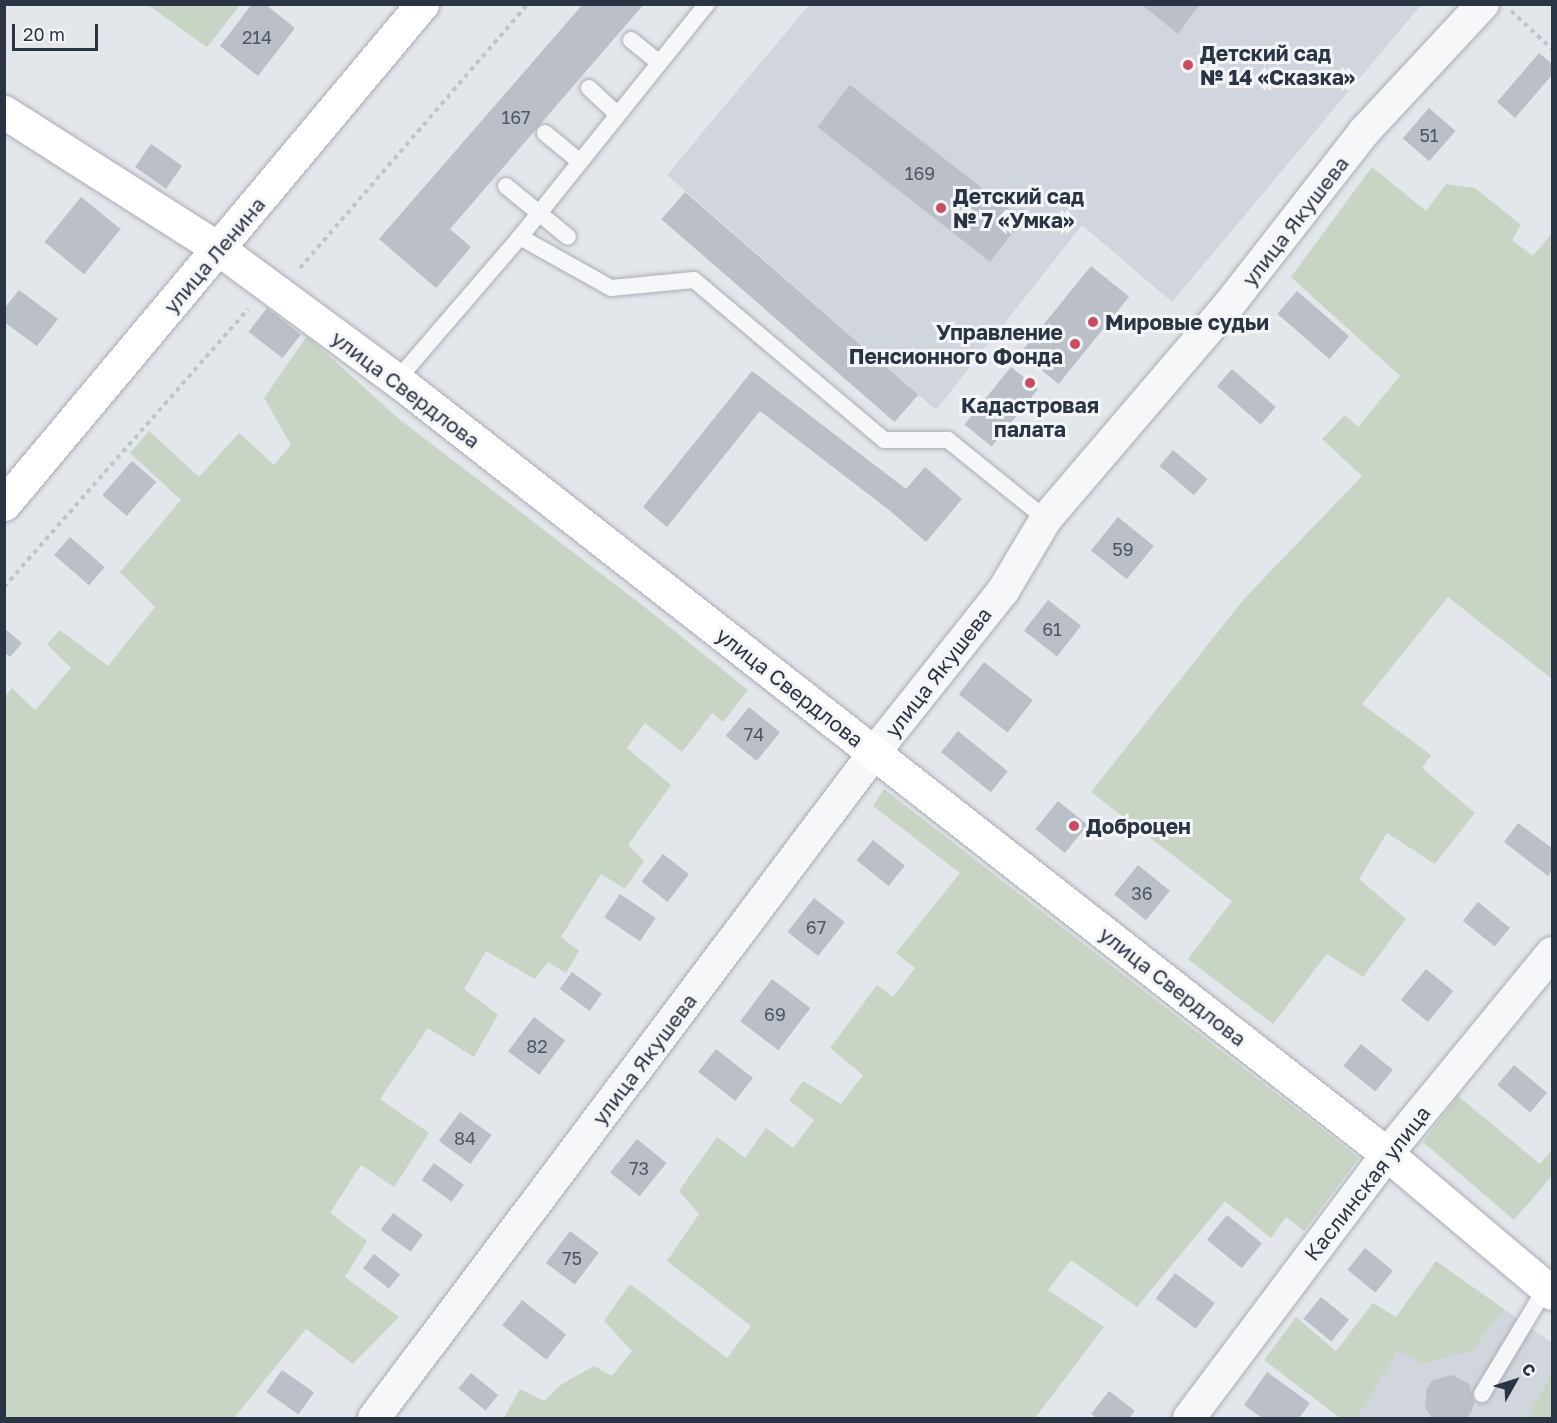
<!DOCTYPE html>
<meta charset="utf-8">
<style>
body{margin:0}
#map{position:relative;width:1557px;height:1423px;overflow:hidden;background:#e3e6eb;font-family:"Golos Text",sans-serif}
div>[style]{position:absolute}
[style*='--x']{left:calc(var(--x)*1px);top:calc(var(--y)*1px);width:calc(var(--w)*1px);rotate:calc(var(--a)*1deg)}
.built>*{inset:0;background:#d1d5dd}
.green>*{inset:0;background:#c8d5c4}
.building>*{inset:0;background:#babfc8;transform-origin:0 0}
.path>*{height:4px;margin-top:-2px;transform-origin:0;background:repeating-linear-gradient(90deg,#c1c4ca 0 4.5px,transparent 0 9px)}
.roads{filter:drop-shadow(0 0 2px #a8adb5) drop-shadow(0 0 2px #a8adb5)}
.lane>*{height:16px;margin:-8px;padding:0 8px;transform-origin:8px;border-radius:8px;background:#f6f7f9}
.street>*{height:32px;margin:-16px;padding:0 16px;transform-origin:16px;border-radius:16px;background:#f6f7f9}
.secondary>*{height:33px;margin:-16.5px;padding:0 16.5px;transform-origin:16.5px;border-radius:16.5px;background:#fff}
.dots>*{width:16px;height:16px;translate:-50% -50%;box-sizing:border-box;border:3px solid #f3f5f8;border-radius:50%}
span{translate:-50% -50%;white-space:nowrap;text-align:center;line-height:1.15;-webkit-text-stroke:6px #f3f5f8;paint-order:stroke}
.number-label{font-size:18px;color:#4f5764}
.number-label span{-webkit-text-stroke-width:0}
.poi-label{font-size:21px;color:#2b3443;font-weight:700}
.left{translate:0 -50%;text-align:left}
.right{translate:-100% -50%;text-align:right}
.street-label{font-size:21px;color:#2b3443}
.frame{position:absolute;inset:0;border:6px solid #2b3443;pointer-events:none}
.north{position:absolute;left:1485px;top:1351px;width:60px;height:60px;-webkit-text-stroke:4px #f3f5f8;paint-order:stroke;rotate:51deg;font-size:16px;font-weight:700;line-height:24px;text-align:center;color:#2b3443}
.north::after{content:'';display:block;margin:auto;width:21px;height:27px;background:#2b3443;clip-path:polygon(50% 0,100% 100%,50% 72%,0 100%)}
.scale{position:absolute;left:12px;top:24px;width:86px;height:27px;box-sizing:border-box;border:3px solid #2b3443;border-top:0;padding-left:8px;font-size:18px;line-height:21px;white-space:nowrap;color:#2b3443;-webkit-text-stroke:4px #f3f5f8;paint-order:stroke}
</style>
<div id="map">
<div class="built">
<div style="clip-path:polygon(809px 5px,1421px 5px,1172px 302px,1082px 225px,936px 410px,667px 175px)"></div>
<div style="clip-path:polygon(1504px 1309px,1552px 1343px,1552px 1372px,1527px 1418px,1357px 1418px,1398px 1351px,1472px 1351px)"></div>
</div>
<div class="green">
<div style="clip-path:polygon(148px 5px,240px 5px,207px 47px)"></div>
<div style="clip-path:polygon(1372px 167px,1426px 211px,1446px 184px,1475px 188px,1521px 225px,1512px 240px,1533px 256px,1552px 233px,1552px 679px,1448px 597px,1362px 704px,1431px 755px,1422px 768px,1475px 813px,1435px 864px,1387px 833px,1359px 879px,1406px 919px,1363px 977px,1327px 954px,1273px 1024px,1188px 959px,1232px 901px,1091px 792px,1244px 599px,1362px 476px,1322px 439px,1345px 415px,1358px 427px,1400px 376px,1291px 277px)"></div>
<div style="clip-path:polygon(307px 336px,399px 419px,642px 605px,748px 690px,723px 722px,712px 713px,682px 752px,645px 723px,627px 748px,671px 785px,628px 845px,644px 861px,625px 889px,601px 874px,561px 937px,579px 951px,566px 973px,548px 962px,535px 979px,486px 951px,464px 989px,498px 1015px,474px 1057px,428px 1028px,380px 1099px,429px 1133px,394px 1187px,361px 1165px,330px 1213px,367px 1241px,345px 1277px,399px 1317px,353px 1364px,306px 1329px,234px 1418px,5px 1418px,5px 697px,12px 688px,35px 710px,71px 668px,47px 644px,60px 630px,108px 666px,155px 607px,120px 572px,181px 500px,130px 453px,149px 431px,199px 477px,239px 433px,274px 465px,291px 445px,264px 398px)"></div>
<div style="clip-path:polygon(884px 789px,1359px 1158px,1304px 1231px,1286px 1217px,1271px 1238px,1225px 1201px,1137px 1307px,1071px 1260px,1048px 1290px,1104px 1327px,1035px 1418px,504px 1418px,520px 1389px,544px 1401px,562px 1384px,594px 1366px,612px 1376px,632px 1351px,604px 1321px,630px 1284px,727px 1358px,751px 1326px,667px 1261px,699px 1214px,679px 1191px,717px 1137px,745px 1158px,766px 1128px,793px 1148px,814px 1120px,789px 1100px,803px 1081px,841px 1104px,863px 1075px,830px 1048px,877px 985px,893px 997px,915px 968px,896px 953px,960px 873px,873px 806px)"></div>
<div style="clip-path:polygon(1458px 1096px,1540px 1164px,1552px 1150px,1552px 1176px,1514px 1220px,1423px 1142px)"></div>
<div style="clip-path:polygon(1436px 1261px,1504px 1309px,1472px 1351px,1423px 1363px,1398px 1351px,1357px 1418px,1340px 1418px,1264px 1360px,1296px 1317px,1336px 1351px,1373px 1303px,1396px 1317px)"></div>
<div style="clip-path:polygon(1552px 1372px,1552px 1418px,1527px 1418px)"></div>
</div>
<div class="building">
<div style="clip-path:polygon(252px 4px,265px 4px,295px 28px,258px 76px,220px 46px)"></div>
<div style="clip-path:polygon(583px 4px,644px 4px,450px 229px,471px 247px,436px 288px,379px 239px)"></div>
<div style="clip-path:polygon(1141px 4px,1200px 4px,1178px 34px)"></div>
<div style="clip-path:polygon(1539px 53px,1552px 64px,1552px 75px,1515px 118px,1497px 102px)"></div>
<div style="left:850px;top:85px;width:219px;height:53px;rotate:38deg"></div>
<div style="left:1429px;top:108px;width:35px;height:40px;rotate:41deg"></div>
<div style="left:151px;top:144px;width:38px;height:28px;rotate:35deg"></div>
<div style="left:685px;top:192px;width:309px;height:36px;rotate:41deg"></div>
<div style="left:81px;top:197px;width:51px;height:58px;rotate:39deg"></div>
<div style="left:1091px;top:266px;width:49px;height:112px;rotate:39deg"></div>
<div style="clip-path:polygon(19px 290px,58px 319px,37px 346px,4px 322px,4px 309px)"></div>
<div style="left:1297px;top:291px;width:69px;height:30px;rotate:41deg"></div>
<div style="left:267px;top:308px;width:43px;height:30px;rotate:38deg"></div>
<div style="left:1011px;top:367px;width:35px;height:74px;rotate:39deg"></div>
<div style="left:1232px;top:369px;width:58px;height:23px;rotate:41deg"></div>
<div style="clip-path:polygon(752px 371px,906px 489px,925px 467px,962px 499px,926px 542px,889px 510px,760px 411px,667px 527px,643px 507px)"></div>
<div style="left:1173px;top:450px;width:45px;height:21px;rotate:40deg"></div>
<div style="left:132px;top:461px;width:32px;height:45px;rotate:41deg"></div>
<div style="left:1118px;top:517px;width:46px;height:43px;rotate:39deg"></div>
<div style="left:70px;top:537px;width:46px;height:24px;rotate:41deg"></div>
<div style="left:1048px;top:600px;width:42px;height:39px;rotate:38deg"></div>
<div style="clip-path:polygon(4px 628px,22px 643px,10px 657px,4px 652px)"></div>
<div style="left:984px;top:662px;width:62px;height:41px;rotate:38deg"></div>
<div style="left:749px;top:707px;width:40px;height:37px;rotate:39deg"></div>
<div style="left:958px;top:731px;width:64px;height:27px;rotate:39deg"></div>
<div style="left:1058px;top:801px;width:38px;height:36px;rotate:39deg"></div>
<div style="clip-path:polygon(1518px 823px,1552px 848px,1552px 870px,1548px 876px,1504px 842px)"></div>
<div style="left:873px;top:840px;width:41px;height:26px;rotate:39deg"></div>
<div style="left:663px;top:854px;width:33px;height:35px;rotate:38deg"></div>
<div style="left:1138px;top:865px;width:41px;height:38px;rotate:39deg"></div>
<div style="left:620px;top:894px;width:43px;height:28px;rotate:34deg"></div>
<div style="left:814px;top:898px;width:39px;height:43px;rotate:38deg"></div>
<div style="left:1478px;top:902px;width:41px;height:24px;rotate:39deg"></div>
<div style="left:1426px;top:969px;width:35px;height:40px;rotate:39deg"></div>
<div style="left:572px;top:972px;width:37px;height:21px;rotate:36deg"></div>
<div style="left:772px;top:979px;width:48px;height:53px;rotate:37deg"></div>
<div style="left:534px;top:1017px;width:39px;height:43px;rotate:37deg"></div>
<div style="left:1361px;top:1044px;width:41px;height:28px;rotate:39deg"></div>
<div style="left:716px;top:1049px;width:47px;height:29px;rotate:38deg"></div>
<div style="left:1514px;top:1065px;width:43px;height:26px;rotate:40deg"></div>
<div style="left:460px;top:1112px;width:39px;height:36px;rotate:36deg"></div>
<div style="left:637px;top:1139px;width:38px;height:43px;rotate:39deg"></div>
<div style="left:434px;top:1163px;width:37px;height:21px;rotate:36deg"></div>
<div style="left:393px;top:1213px;width:37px;height:21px;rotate:36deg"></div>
<div style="left:1227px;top:1215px;width:45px;height:32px;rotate:39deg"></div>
<div style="left:570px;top:1231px;width:36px;height:40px;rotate:37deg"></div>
<div style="left:1365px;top:1248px;width:36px;height:28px;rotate:39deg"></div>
<div style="left:374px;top:1254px;width:33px;height:18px;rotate:38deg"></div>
<div style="left:1175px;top:1273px;width:50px;height:32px;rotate:37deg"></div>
<div style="left:1321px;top:1297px;width:36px;height:28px;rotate:39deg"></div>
<div style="left:522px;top:1300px;width:56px;height:32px;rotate:38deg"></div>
<div style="left:282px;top:1370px;width:39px;height:27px;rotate:35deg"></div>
<div style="clip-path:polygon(1267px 1372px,1310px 1403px,1299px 1418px,1262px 1418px,1244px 1405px)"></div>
<div style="left:471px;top:1373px;width:35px;height:20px;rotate:39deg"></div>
<div style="clip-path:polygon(1452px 1375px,1469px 1384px,1474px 1403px,1471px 1413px,1466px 1418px,1432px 1418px,1425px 1407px,1427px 1388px,1433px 1380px)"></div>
<div style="clip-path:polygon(1109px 1391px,1135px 1411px,1129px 1418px,1097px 1418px,1091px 1414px)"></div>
</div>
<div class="path">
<div style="--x:1511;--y:11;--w:56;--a:42.8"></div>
<div style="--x:300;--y:268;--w:349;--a:-49.2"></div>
<div style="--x:4;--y:587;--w:370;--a:-48.7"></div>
</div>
<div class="roads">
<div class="lane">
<div style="--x:631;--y:40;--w:35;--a:39"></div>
<div style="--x:589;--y:88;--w:38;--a:43"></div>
<div style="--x:545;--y:133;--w:44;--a:39.5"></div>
<div style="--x:506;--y:186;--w:80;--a:39.4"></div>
<div style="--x:520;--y:237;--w:104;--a:29.3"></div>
<div style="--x:611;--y:288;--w:83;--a:-5.5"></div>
<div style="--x:694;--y:280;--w:248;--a:40.1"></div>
<div style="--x:884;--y:440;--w:64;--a:0"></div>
<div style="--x:948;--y:440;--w:126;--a:38.9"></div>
<div style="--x:397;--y:380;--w:189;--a:-49.3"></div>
<div style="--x:520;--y:237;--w:299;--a:-51.3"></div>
<div style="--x:1482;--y:1394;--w:124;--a:-58.9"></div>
</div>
<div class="street">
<div style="--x:374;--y:1418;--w:832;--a:-53.06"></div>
<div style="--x:874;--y:753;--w:207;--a:-51.5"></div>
<div style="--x:1003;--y:591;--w:84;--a:-59.2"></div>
<div style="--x:1046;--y:519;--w:280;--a:-49.5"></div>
<div style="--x:1228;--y:306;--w:221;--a:-52"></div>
<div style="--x:1364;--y:132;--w:175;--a:-47.1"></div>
<div style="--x:1189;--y:1418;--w:330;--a:-53.1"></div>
<div style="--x:1387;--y:1154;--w:260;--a:-50.6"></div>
</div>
<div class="secondary">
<div style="--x:4;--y:112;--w:255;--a:32.5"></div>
<div style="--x:219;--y:249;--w:221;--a:36.4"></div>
<div style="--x:397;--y:380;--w:1257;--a:38.02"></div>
<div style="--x:1387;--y:1154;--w:216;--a:40.1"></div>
<div style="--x:4;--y:504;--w:652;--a:-50.1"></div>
</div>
</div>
<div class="dots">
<div style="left:1188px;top:65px;background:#cd4b5e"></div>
<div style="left:941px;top:208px;background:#cd4b5e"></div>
<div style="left:1093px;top:322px;background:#cd4b5e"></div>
<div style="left:1075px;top:344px;background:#cd4b5e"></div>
<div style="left:1030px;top:383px;background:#cd4b5e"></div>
<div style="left:1074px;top:826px;background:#cd4b5e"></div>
</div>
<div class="number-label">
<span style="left:257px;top:37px">214</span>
<span style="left:516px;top:117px">167</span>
<span style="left:1429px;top:135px">51</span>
<span style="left:920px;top:173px">169</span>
<span style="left:1123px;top:549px">59</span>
<span style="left:1052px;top:629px">61</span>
<span style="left:754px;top:734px">74</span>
<span style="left:1142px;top:893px">36</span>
<span style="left:816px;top:927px">67</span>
<span style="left:775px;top:1014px">69</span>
<span style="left:537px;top:1046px">82</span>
<span style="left:465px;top:1138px">84</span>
<span style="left:639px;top:1168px">73</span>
<span style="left:572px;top:1258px">75</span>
</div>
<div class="poi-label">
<span class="left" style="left:1200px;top:65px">Детский сад<br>№ 14 «Сказка»</span>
<span class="left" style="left:953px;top:208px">Детский сад<br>№ 7 «Умка»</span>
<span class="left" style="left:1105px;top:322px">Мировые судьи</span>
<span class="right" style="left:1063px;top:344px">Управление<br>Пенсионного Фонда</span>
<span style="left:1030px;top:417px">Кадастровая<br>палата</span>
<span class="left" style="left:1086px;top:826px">Доброцен</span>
</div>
<div class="street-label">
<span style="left:1295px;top:221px;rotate:-52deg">улица Якушева</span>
<span style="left:214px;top:255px;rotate:-50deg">улица Ленина</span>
<span style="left:406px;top:389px;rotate:37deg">улица Свердлова</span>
<span style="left:938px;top:672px;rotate:-52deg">улица Якушева</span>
<span style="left:790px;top:687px;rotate:38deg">улица Свердлова</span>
<span style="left:1173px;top:986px;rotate:38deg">улица Свердлова</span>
<span style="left:644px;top:1059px;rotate:-53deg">улица Якушева</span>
<span style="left:1367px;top:1183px;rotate:-52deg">Каслинская улица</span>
</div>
<div class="frame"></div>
<div class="north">С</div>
<div class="scale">20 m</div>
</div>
